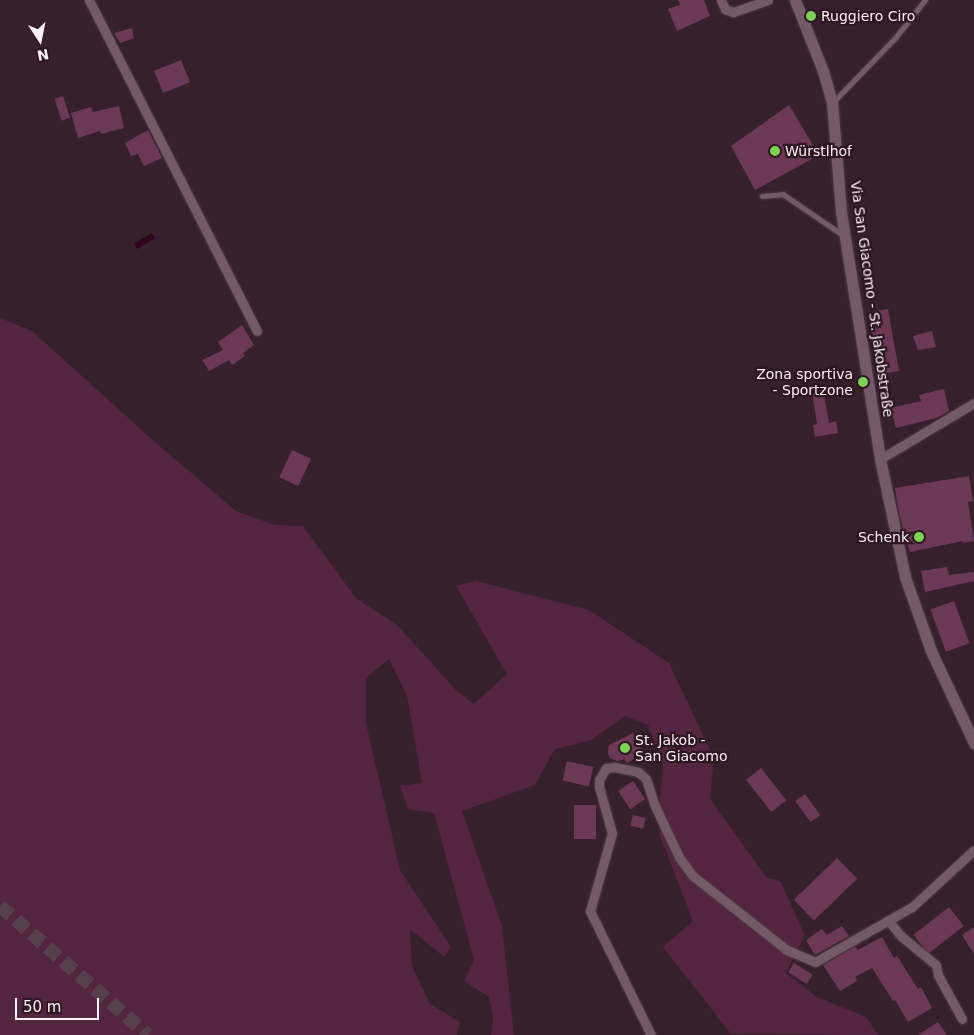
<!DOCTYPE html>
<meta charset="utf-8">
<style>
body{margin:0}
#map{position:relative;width:974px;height:1035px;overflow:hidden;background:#36202c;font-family:"DejaVu Sans",sans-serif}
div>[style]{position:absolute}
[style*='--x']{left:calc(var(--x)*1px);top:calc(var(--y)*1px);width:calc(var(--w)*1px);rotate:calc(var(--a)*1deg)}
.green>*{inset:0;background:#53253e}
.water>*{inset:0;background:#30041f;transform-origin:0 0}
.building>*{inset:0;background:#6b3954;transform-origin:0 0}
.primary-tunnel>*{height:14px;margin-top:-7px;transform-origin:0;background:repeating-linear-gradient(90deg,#543f4a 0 14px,transparent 0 21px)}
.roads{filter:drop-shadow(0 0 1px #4f3c46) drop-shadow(0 0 1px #4f3c46)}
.service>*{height:4.5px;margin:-2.25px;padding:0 2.25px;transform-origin:2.25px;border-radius:2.25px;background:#745a66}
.minor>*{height:9px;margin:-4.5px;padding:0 4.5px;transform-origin:4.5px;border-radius:4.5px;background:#745a66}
.tertiary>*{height:11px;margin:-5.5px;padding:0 5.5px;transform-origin:5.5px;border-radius:5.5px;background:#745a66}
.dots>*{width:14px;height:14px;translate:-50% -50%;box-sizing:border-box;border:2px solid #2c1722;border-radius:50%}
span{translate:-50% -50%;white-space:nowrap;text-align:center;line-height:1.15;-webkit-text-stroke:4.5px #2c1722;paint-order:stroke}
.poi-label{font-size:14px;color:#ffeff6}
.left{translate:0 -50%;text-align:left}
.right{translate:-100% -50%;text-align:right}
.street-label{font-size:14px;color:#ffeff6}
.north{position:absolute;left:15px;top:15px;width:50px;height:50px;-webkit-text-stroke:4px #2c1722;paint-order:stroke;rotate:169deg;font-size:14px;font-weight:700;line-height:20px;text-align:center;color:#ffeff6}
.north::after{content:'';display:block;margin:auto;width:18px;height:22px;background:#ffeff6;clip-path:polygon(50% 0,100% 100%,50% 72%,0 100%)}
.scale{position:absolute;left:15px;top:998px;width:84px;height:22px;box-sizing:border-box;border:2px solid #ffeff6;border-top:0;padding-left:6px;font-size:15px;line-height:18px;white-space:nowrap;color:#ffeff6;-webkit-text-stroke:4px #2c1722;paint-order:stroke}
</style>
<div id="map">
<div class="green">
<div style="clip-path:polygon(0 318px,32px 331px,155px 442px,236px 511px,275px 525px,303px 526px,356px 598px,397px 625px,456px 690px,474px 704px,507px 674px,456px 586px,476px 581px,589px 610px,669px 663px,714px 758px,710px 799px,767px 878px,780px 881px,805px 935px,786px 973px,817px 997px,866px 1017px,878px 1035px,731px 1034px,663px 947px,693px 921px,660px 836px,658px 818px,663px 765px,648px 725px,625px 716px,591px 740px,555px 749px,535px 785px,462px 811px,502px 926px,514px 1035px,491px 1035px,493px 1017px,489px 997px,464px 981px,474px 960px,434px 813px,408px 809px,400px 786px,422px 783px,407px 696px,389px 659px,366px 678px,366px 723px,400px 870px,451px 947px,444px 957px,410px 929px,412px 966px,430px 1004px,460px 1022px,457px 1035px,0 1035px)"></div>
</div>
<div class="water">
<div style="left:152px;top:233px;width:6px;height:21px;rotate:59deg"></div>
</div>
<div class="building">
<div style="clip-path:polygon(678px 0,704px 0,710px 16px,677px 31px,668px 9px,680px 5px)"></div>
<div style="clip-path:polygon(132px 28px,134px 38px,120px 43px,114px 33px)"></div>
<div style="left:181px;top:60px;width:24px;height:29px;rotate:68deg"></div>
<div style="left:63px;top:96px;width:23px;height:9px;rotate:72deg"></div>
<div style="clip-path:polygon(789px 105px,819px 155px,755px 190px,731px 146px)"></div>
<div style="clip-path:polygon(119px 106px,124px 128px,101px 134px,100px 131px,78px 138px,71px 113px,91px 107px,93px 112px)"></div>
<div style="clip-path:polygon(148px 130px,162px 158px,144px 166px,138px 154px,131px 156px,125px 143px)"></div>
<div style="left:888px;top:309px;width:63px;height:20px;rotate:80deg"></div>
<div style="clip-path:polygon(242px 325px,254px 345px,243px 353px,245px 356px,232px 365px,229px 360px,209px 371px,202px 360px,223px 350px,218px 342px)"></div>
<div style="clip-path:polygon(932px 331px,936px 347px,918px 350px,913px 336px)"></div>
<div style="clip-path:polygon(823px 389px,829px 423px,836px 421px,838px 433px,815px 437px,813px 425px,817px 424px,812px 391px)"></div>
<div style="clip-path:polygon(944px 389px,949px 411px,936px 418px,896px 428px,891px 408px,921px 401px,919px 395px)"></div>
<div style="left:292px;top:450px;width:21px;height:30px;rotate:25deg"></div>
<div style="clip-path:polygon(969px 476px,973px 501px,968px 502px,974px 541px,963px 543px,963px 541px,910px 552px,900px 518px,895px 488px)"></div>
<div style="clip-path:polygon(947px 567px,949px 575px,974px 572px,974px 581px,925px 592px,921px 571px)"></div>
<div style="left:954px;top:601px;width:45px;height:25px;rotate:70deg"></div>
<div style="clip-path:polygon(633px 733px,642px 751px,635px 755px,636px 758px,627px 763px,624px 759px,618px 761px,610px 758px,608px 753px,609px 745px)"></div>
<div style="left:567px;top:761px;width:27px;height:20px;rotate:13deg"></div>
<div style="left:761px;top:768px;width:41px;height:19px;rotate:52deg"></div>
<div style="left:633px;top:781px;width:22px;height:18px;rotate:56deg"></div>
<div style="left:805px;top:794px;width:26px;height:12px;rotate:54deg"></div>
<div style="left:574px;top:805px;width:22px;height:34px"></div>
<div style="left:633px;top:815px;width:13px;height:11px;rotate:13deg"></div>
<div style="left:837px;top:858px;width:29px;height:60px;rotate:46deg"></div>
<div style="left:949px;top:907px;width:24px;height:45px;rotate:52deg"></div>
<div style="clip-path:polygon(842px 926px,849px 936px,815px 955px,806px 940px,822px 929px,827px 935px)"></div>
<div style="clip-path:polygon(974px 927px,974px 954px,962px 935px)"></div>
<div style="clip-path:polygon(882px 937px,894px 958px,897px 956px,918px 989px,921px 987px,932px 1008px,908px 1022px,895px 1000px,893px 1001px,872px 968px,855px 977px,857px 981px,840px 991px,823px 965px,855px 946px,858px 950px)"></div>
<div style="left:794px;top:963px;width:22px;height:11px;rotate:32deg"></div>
<div style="clip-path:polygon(938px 1022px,947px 1035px,918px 1035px)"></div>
</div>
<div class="primary-tunnel">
<div style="--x:0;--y:906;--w:196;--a:41.1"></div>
</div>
<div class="roads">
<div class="service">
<div style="--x:834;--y:101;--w:89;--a:-45.9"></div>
<div style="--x:896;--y:37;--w:47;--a:-51.9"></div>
<div style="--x:762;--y:196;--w:21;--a:-5"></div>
<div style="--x:783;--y:194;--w:73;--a:34.3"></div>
</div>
<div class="minor">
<div style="--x:89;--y:0;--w:371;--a:63.1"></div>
<div style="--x:721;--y:0;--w:10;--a:66"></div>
<div style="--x:725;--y:9;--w:9;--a:21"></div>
<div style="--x:733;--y:12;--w:37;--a:-19"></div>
<div style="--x:880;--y:459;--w:109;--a:-30.8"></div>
<div style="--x:888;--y:920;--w:21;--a:51"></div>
<div style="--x:901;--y:936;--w:45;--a:39.6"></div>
<div style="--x:936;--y:965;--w:10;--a:79"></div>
<div style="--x:938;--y:975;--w:50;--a:61.4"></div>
<div style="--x:651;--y:1035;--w:138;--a:-116.2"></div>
<div style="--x:590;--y:911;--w:81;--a:-74.2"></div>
<div style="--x:612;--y:833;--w:48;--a:-105.8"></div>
<div style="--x:599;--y:787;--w:7;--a:-90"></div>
<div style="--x:599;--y:780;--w:14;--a:-60"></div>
<div style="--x:606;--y:768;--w:9;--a:-6"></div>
<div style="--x:615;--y:767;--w:24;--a:12"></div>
<div style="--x:638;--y:772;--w:11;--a:41"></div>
<div style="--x:646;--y:779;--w:26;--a:72"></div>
<div style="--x:654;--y:804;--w:59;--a:64.7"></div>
<div style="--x:679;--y:857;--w:24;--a:54"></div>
<div style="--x:693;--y:876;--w:120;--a:38.2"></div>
<div style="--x:787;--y:950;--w:30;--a:23"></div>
<div style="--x:815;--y:962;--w:112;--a:-29.6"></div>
<div style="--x:912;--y:907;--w:84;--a:-42.6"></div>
</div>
<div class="tertiary">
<div style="--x:795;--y:0;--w:76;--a:68.5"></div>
<div style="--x:823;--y:71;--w:32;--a:74"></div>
<div style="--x:832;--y:102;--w:110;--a:85.3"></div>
<div style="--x:841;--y:212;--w:250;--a:81"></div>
<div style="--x:880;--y:459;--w:121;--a:78"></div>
<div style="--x:905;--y:577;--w:78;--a:70.6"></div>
<div style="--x:931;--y:651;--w:102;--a:64.9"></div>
</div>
</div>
<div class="dots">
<div style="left:811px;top:16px;background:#7dd154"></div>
<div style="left:775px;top:151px;background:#7dd154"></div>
<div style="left:863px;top:382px;background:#7dd154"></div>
<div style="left:919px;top:537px;background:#7dd154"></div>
<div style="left:625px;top:748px;background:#7dd154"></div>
</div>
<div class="poi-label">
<span class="left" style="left:821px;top:16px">Ruggiero Ciro</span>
<span class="left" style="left:785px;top:151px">Würstlhof</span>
<span class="right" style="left:853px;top:382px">Zona sportiva<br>- Sportzone</span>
<span class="right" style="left:909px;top:537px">Schenk</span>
<span class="left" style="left:635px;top:748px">St. Jakob -<br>San Giacomo</span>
</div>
<div class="street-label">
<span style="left:872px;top:299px;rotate:82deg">Via San Giacomo - St. Jakobstraße</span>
</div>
<div class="north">N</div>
<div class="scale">50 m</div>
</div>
